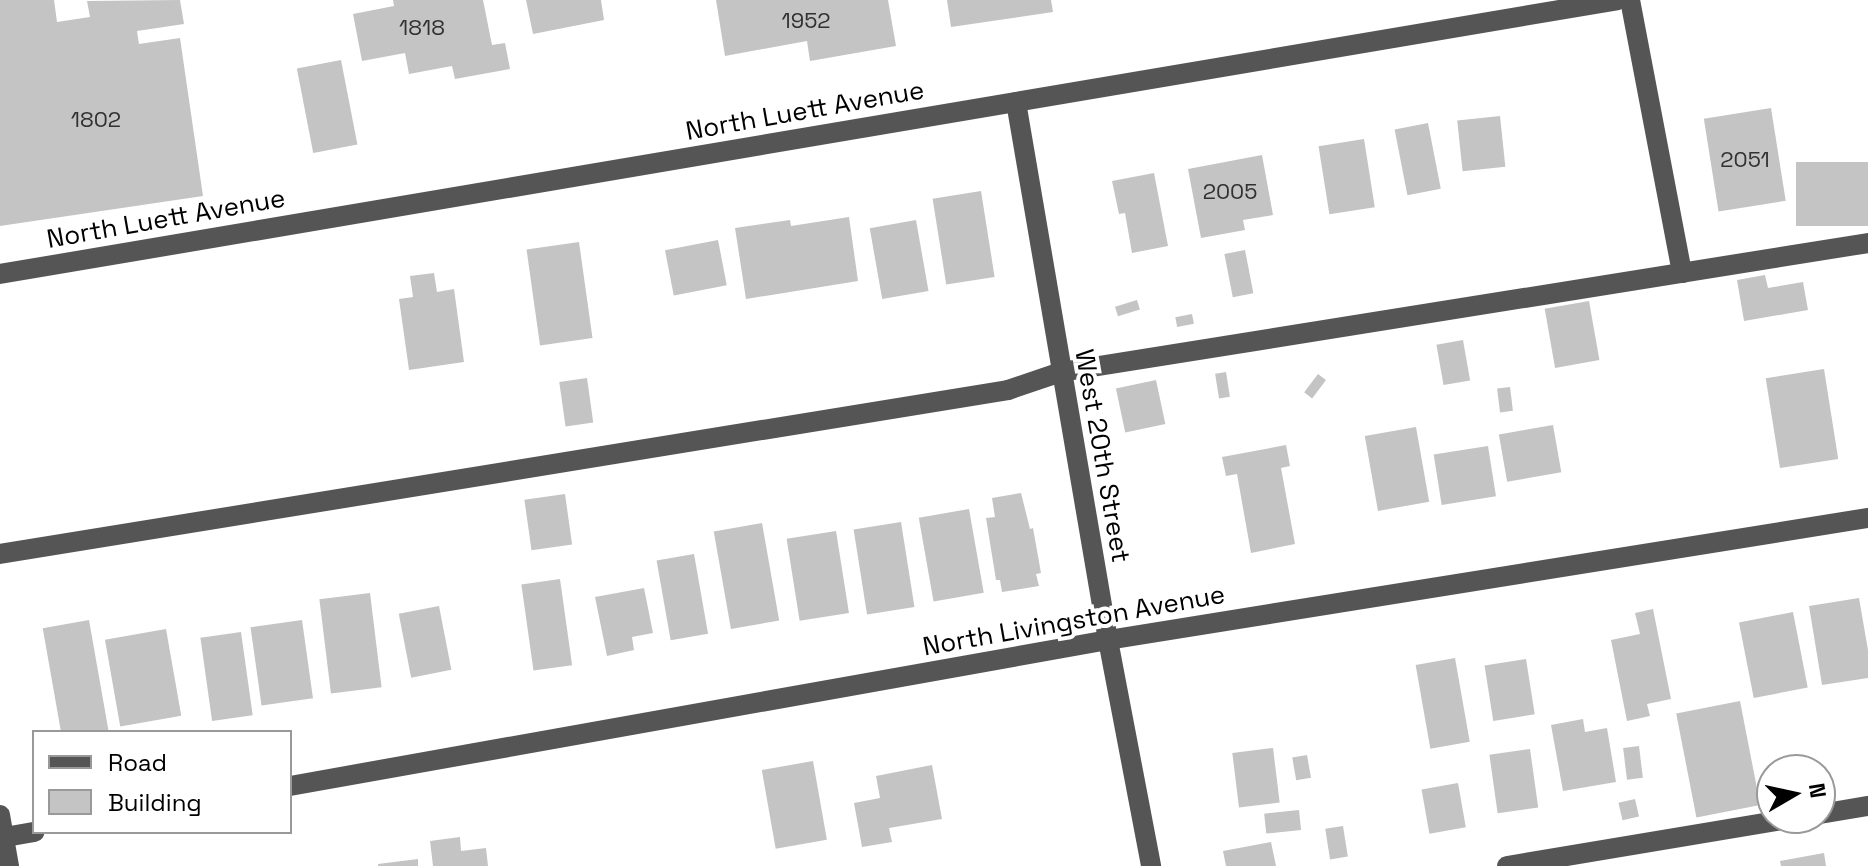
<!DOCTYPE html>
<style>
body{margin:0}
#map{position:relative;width:1868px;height:866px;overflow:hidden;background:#fff;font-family:"Space Grotesk",sans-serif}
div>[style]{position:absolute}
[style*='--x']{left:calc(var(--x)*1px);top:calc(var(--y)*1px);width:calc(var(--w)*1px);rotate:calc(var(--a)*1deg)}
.building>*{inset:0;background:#c4c4c4;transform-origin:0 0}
.minor>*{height:20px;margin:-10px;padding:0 10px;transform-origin:10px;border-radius:10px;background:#555}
span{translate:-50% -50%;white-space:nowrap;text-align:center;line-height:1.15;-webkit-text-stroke:8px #fff;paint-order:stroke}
.number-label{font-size:22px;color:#313131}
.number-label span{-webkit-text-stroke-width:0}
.street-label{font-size:26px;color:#000}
.legend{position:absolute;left:32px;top:730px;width:260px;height:104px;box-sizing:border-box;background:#fff;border:2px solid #999;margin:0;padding:10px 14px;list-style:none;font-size:24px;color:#000}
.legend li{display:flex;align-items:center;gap:16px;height:40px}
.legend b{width:40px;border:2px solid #999}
.north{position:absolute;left:1756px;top:754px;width:80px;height:80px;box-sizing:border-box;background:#fff;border:2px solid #999;border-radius:50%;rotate:81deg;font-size:22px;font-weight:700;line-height:32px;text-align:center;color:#000}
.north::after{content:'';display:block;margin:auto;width:28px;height:36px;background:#000;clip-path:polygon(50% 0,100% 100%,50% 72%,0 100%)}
</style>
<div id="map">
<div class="building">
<div style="clip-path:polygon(0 0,54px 0,57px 22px,90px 17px,87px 1px,180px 0,184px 24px,137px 31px,139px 44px,180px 38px,203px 196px,0 226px)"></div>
<div style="clip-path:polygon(393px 0,483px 0,492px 45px,505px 43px,510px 69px,455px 79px,452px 66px,409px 74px,405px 53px,362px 61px,353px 14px,394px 6px)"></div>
<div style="clip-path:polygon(526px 0,601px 0,604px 20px,533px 34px)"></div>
<div style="clip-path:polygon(716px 0,888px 0,896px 46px,810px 61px,807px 41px,725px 56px)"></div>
<div style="clip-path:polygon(947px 0,1051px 0,1053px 12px,951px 27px)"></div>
<div style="left:341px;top:60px;width:86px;height:45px;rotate:79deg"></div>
<div style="left:1771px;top:108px;width:94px;height:68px;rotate:81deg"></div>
<div style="left:1500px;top:116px;width:51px;height:43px;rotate:84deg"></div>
<div style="left:1428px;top:123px;width:67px;height:34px;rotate:79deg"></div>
<div style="left:1364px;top:139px;width:69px;height:46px;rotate:81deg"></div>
<div style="clip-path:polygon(1262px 155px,1273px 215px,1243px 220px,1245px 230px,1201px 238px,1188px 169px)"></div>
<div style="left:1868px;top:162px;width:64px;height:72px;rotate:90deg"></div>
<div style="clip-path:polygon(1154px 173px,1168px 246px,1132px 253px,1125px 213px,1119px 214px,1112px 181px)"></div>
<div style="left:981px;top:191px;width:87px;height:49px;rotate:81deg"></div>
<div style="clip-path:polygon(849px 217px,858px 281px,746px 299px,735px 228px,790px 220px,791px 226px)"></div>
<div style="left:916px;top:220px;width:72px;height:47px;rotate:80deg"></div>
<div style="left:718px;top:240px;width:46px;height:54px;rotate:79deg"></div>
<div style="left:579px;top:242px;width:97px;height:53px;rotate:82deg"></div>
<div style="left:1245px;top:250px;width:44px;height:21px;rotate:79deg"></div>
<div style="clip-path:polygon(434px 273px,437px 292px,454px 289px,464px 362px,409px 370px,399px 299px,413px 297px,410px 276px)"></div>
<div style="clip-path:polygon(1765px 275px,1768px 288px,1803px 282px,1808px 310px,1744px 321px,1737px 280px)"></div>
<div style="left:1137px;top:300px;width:10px;height:23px;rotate:73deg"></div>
<div style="left:1589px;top:301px;width:60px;height:45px;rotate:80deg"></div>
<div style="left:1192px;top:314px;width:10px;height:17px;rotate:79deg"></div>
<div style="left:1463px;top:340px;width:41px;height:27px;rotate:80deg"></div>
<div style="left:1824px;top:369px;width:91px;height:59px;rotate:81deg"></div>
<div style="left:1226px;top:372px;width:25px;height:11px;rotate:81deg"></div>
<div style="left:1318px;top:374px;width:10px;height:23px;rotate:37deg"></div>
<div style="left:587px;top:378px;width:45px;height:28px;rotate:82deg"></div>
<div style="left:1156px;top:380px;width:45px;height:41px;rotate:78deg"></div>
<div style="left:1510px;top:387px;width:24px;height:13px;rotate:83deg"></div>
<div style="left:1553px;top:425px;width:48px;height:55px;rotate:80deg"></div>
<div style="left:1416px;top:427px;width:76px;height:52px;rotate:80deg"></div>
<div style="clip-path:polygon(1286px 445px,1290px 466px,1281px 468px,1295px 544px,1251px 553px,1237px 474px,1226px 476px,1222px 457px)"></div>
<div style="left:1488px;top:446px;width:51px;height:55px;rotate:81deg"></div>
<div style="clip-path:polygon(1021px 493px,1030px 529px,1033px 528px,1041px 573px,1036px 574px,1039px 586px,1002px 592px,1000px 580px,996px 580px,986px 518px,995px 517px,992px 498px)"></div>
<div style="left:565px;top:494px;width:51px;height:41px;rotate:82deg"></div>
<div style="left:969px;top:509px;width:85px;height:51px;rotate:80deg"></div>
<div style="left:901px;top:522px;width:86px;height:48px;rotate:81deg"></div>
<div style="left:762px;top:523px;width:99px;height:49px;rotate:80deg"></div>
<div style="left:836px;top:531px;width:83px;height:50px;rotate:81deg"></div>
<div style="left:694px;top:554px;width:81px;height:38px;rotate:80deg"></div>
<div style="left:560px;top:579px;width:87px;height:39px;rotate:82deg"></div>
<div style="clip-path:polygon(644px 588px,653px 633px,632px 637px,634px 650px,607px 656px,595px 597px)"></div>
<div style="left:370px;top:593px;width:95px;height:51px;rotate:83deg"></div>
<div style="clip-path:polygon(1859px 598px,1868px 650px,1868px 678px,1822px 685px,1809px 606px)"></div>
<div style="left:439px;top:606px;width:65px;height:41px;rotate:79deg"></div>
<div style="clip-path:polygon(1653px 609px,1671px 699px,1647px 704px,1650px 716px,1627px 721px,1611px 640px,1640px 634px,1635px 613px)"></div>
<div style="left:1793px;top:612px;width:77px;height:55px;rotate:79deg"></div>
<div style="left:89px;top:620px;width:114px;height:47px;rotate:80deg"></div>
<div style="left:302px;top:620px;width:79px;height:52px;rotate:82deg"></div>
<div style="left:166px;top:629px;width:88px;height:62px;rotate:80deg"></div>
<div style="left:241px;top:632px;width:84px;height:41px;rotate:82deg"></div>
<div style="left:1455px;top:658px;width:85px;height:40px;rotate:80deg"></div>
<div style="left:1526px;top:659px;width:56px;height:42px;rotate:81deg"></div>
<div style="left:1740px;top:701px;width:106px;height:65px;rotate:79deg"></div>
<div style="clip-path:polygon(1583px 719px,1585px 732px,1607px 728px,1616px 782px,1563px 791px,1551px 725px)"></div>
<div style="left:1639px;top:746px;width:32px;height:16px;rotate:83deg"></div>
<div style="left:1273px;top:748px;width:55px;height:41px;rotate:83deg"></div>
<div style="left:1530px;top:749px;width:59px;height:41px;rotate:82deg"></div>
<div style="left:1307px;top:755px;width:23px;height:15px;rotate:80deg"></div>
<div style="left:813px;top:761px;width:80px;height:52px;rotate:80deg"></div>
<div style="clip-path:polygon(932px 765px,942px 819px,889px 828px,892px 842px,862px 847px,854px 803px,880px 798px,876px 776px)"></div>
<div style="left:1458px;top:783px;width:45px;height:37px;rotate:80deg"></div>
<div style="left:1635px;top:799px;width:18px;height:17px;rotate:77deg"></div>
<div style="left:1299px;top:810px;width:20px;height:35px;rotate:84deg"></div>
<div style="left:1343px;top:826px;width:31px;height:18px;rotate:81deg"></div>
<div style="clip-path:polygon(460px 837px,461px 851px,486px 848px,488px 866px,433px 866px,430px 841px)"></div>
<div style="clip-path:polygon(1271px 842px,1276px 866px,1226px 866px,1223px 851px)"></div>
<div style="clip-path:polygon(1824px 853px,1826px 866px,1781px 866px,1780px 861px)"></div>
<div style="clip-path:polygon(418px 859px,418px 866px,378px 866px,378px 864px)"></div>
</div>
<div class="minor">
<div style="--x:1630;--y:0;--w:278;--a:79.2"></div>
<div style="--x:1016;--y:102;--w:546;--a:80.3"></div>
<div style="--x:1108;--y:640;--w:230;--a:79.2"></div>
<div style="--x:0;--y:274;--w:1641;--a:-9.61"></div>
<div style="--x:0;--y:554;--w:1021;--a:-9.24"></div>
<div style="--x:1008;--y:390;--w:56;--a:-18.8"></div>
<div style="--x:1061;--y:372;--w:817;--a:-9.08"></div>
<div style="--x:290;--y:786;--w:831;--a:-10.12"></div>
<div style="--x:1108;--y:640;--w:770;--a:-9.12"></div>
<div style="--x:1820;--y:814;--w:49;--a:-9.5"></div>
<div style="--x:0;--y:815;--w:52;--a:80"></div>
<div style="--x:0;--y:838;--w:35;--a:-10"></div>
<div style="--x:1507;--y:866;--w:292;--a:-9.5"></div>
</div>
<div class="number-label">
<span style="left:806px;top:21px">1952</span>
<span style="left:422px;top:28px">1818</span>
<span style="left:96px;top:120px">1802</span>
<span style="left:1745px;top:160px">2051</span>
<span style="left:1230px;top:192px">2005</span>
</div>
<div class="street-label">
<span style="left:805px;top:111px;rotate:-10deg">North Luett Avenue</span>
<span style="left:166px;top:219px;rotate:-10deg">North Luett Avenue</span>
<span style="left:1102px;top:456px;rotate:80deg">West 20th Street</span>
<span style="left:1074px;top:621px;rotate:-10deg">North Livingston Avenue</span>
</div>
<ul class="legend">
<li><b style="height:10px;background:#555"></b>Road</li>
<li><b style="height:22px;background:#c4c4c4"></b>Building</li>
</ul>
<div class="north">N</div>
</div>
